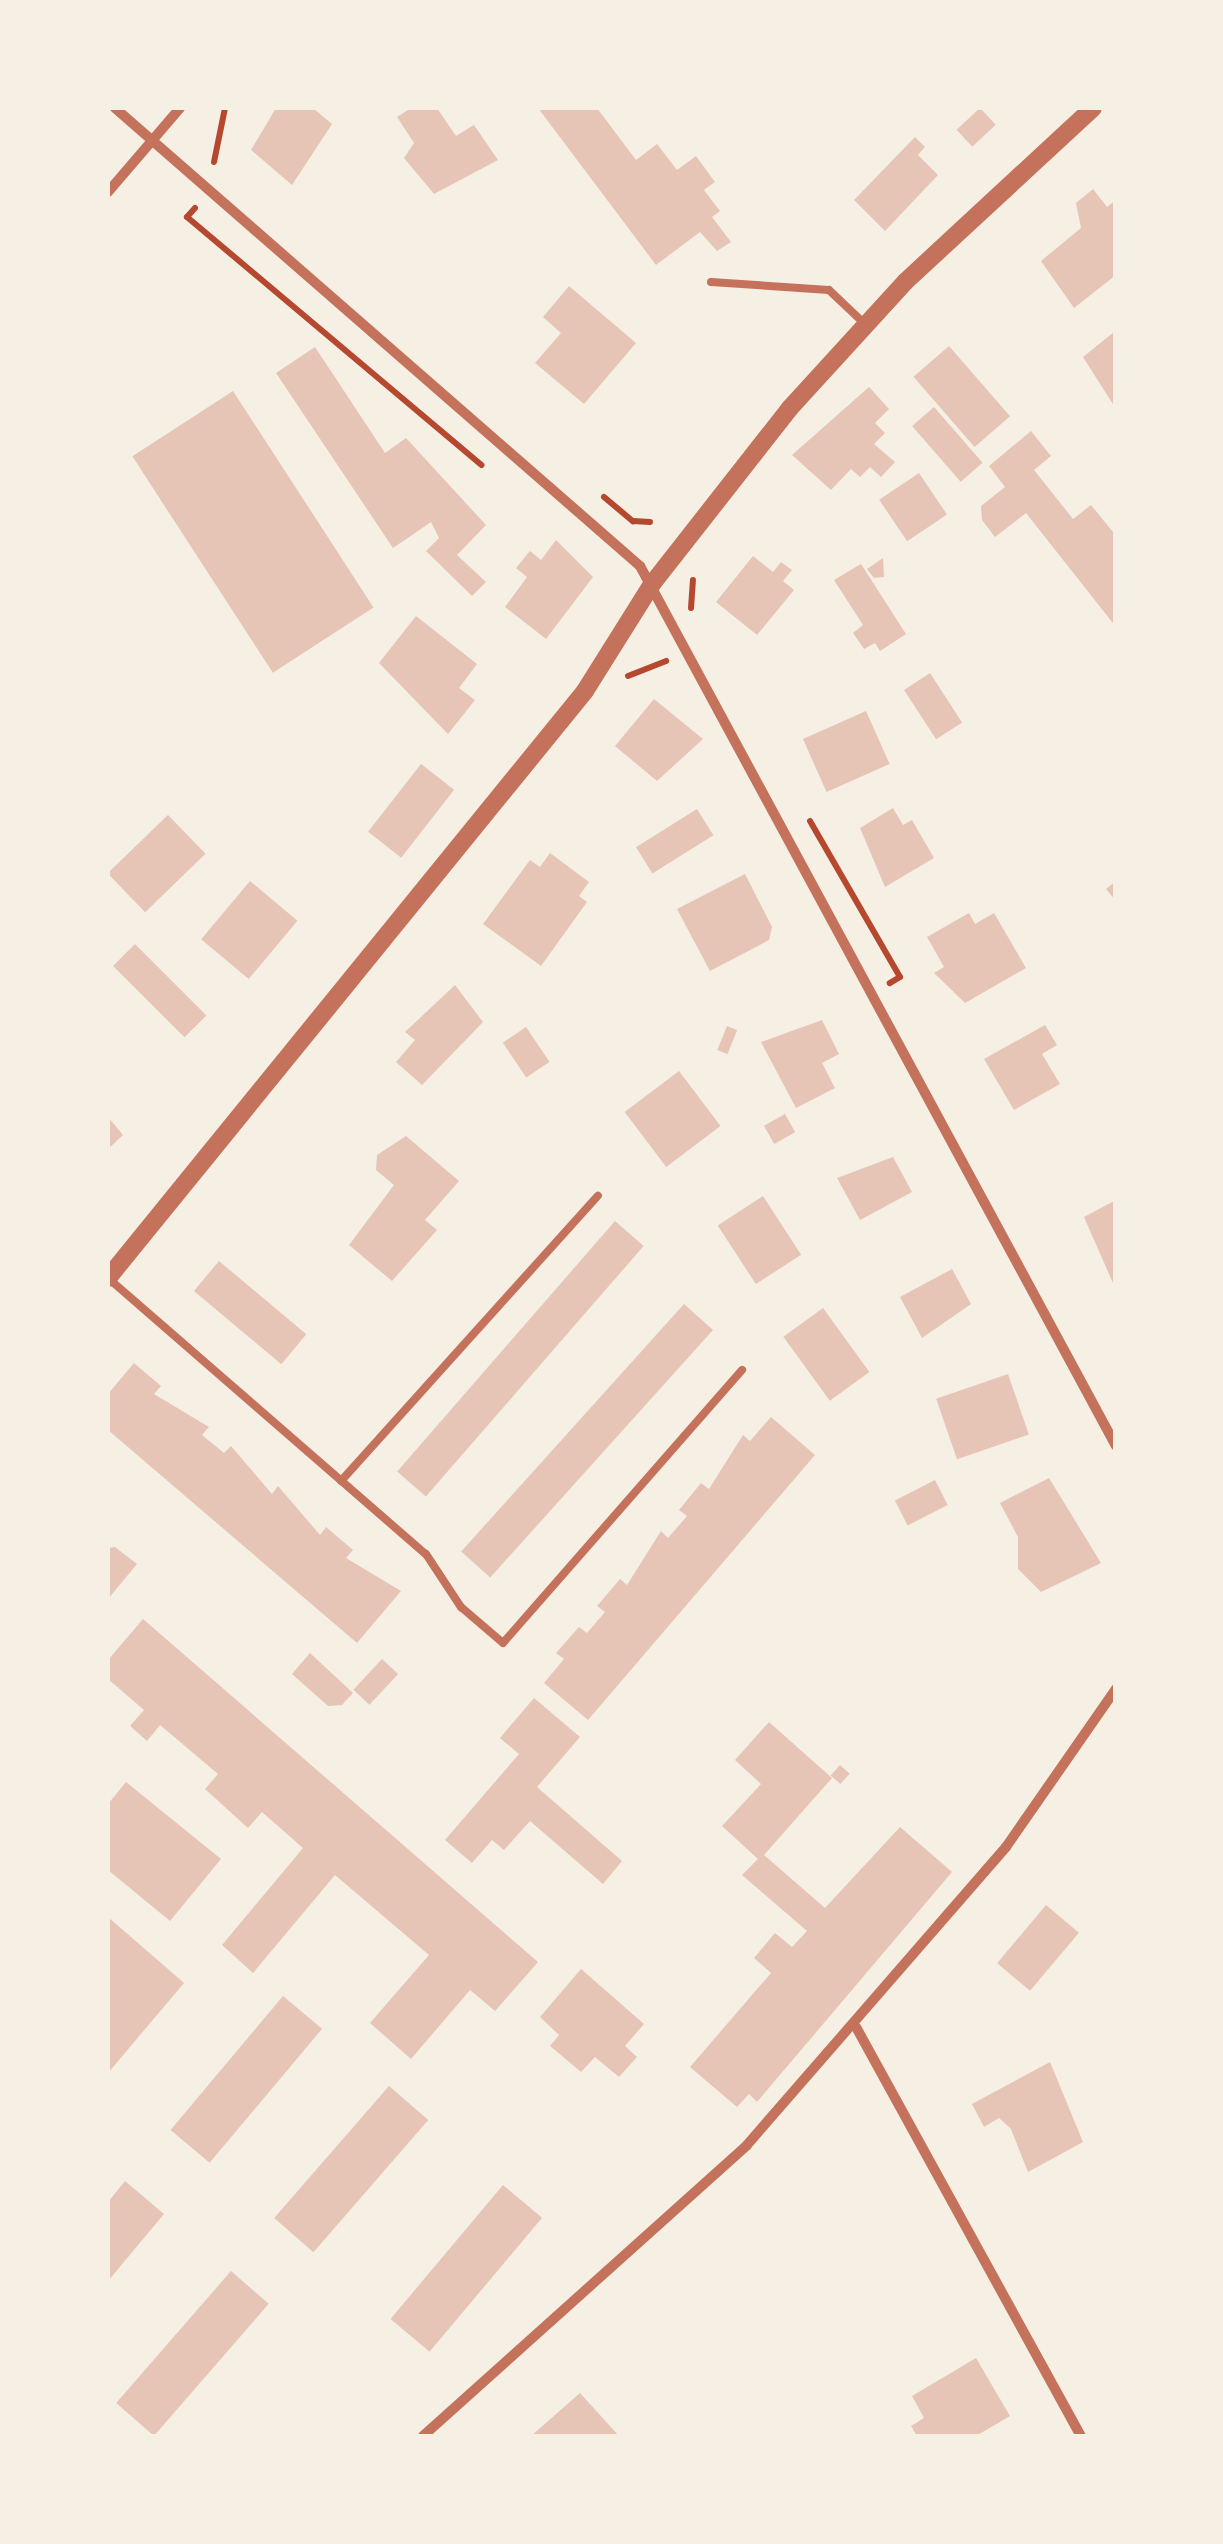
<!DOCTYPE html>
<style>
body{margin:0}
#map{position:relative;width:1223px;height:2544px;overflow:hidden;background:#f6efe4;font-family:"Source Serif 4",serif}
div>[style]{position:absolute}
[style*='--x']{left:calc(var(--x)*1px);top:calc(var(--y)*1px);width:calc(var(--w)*1px);rotate:calc(var(--a)*1deg)}
.building>*{inset:0;background:#e6c5b7;transform-origin:0 0}
.path>*{height:6px;margin:-3px;padding:0 3px;transform-origin:3px;border-radius:3px;background:#b5482f}
.service>*{height:8px;margin:-4px;padding:0 4px;transform-origin:4px;border-radius:4px;background:#c5725c}
.minor>*{height:10px;margin:-5px;padding:0 5px;transform-origin:5px;border-radius:5px;background:#c5725c}
.tertiary>*{height:18px;margin:-9px;padding:0 9px;transform-origin:9px;border-radius:9px;background:#c5725c}
span{translate:-50% -50%;white-space:nowrap;text-align:center;line-height:1.15;-webkit-text-stroke:8px #f6efe4;paint-order:stroke}
.frame{position:absolute;inset:0;border:110px solid #f6efe4;pointer-events:none}
</style>
<div id="map">
<div class="building">
<div style="clip-path:polygon(276px 108px,313px 108px,332px 124px,292px 185px,251px 150px)"></div>
<div style="clip-path:polygon(411px 108px,437px 108px,456px 136px,474px 125px,498px 160px,434px 194px,404px 158px,414px 143px,397px 117px)"></div>
<div style="clip-path:polygon(538px 108px,597px 108px,636px 160px,657px 144px,677px 170px,696px 156px,715px 182px,704px 190px,720px 211px,712px 217px,731px 242px,717px 251px,700px 232px,656px 265px)"></div>
<div style="left:980px;top:108px;width:23px;height:32px;rotate:47deg"></div>
<div style="clip-path:polygon(915px 137px,925px 147px,918px 155px,938px 175px,885px 231px,854px 200px)"></div>
<div style="clip-path:polygon(1093px 189px,1107px 207px,1116px 200px,1116px 275px,1074px 308px,1041px 261px,1081px 228px,1076px 203px)"></div>
<div style="clip-path:polygon(569px 286px,636px 343px,584px 404px,535px 363px,561px 333px,543px 317px)"></div>
<div style="clip-path:polygon(1114px 332px,1116px 334px,1116px 409px,1083px 357px)"></div>
<div style="left:949px;top:346px;width:93px;height:47px;rotate:49deg"></div>
<div style="clip-path:polygon(315px 347px,385px 453px,406px 438px,486px 525px,457px 555px,486px 582px,472px 596px,426px 551px,439px 538px,431px 522px,393px 548px,276px 373px)"></div>
<div style="clip-path:polygon(869px 387px,889px 409px,875px 423px,885px 433px,874px 444px,895px 462px,881px 477px,870px 467px,860px 477px,851px 469px,831px 490px,792px 455px)"></div>
<div style="left:233px;top:391px;width:258px;height:120px;rotate:57deg"></div>
<div style="left:934px;top:407px;width:74px;height:29px;rotate:49deg"></div>
<div style="clip-path:polygon(1031px 431px,1051px 456px,1034px 470px,1073px 519px,1091px 505px,1113px 532px,1116px 627px,1026px 513px,995px 537px,982px 520px,981px 506px,1005px 487px,989px 466px)"></div>
<div style="left:919px;top:473px;width:50px;height:48px;rotate:56deg"></div>
<div style="clip-path:polygon(556px 540px,593px 577px,546px 639px,505px 607px,527px 577px,516px 568px,530px 551px,541px 560px)"></div>
<div style="clip-path:polygon(753px 556px,773px 572px,781px 562px,792px 570px,783px 581px,794px 590px,757px 635px,716px 602px)"></div>
<div style="clip-path:polygon(883px 558px,884px 577px,874px 578px,867px 569px)"></div>
<div style="clip-path:polygon(861px 564px,906px 634px,880px 651px,875px 643px,864px 649px,853px 633px,863px 625px,834px 580px)"></div>
<div style="clip-path:polygon(416px 616px,477px 664px,459px 688px,475px 700px,448px 734px,379px 663px)"></div>
<div style="left:930px;top:673px;width:59px;height:31px;rotate:57deg"></div>
<div style="clip-path:polygon(654px 699px,703px 739px,657px 781px,615px 746px)"></div>
<div style="left:866px;top:711px;width:58px;height:69px;rotate:66deg"></div>
<div style="left:421px;top:764px;width:42px;height:86px;rotate:38deg"></div>
<div style="clip-path:polygon(893px 808px,903px 825px,912px 820px,934px 858px,885px 887px,860px 828px)"></div>
<div style="left:697px;top:809px;width:31px;height:72px;rotate:58deg"></div>
<div style="left:168px;top:815px;width:54px;height:84px;rotate:46deg"></div>
<div style="clip-path:polygon(550px 853px,589px 882px,579px 896px,587px 902px,541px 966px,483px 924px,530px 860px,540px 867px)"></div>
<div style="clip-path:polygon(745px 874px,772px 927px,769px 940px,710px 971px,677px 909px)"></div>
<div style="left:250px;top:881px;width:62px;height:76px;rotate:40deg"></div>
<div style="clip-path:polygon(1116px 881px,1116px 901px,1106px 889px)"></div>
<div style="clip-path:polygon(969px 913px,975px 924px,994px 913px,1026px 968px,965px 1003px,934px 973px,944px 967px,927px 937px)"></div>
<div style="left:135px;top:944px;width:101px;height:31px;rotate:45deg"></div>
<div style="clip-path:polygon(455px 985px,483px 1022px,422px 1085px,396px 1062px,415px 1040px,405px 1032px)"></div>
<div style="clip-path:polygon(822px 1020px,839px 1054px,822px 1063px,835px 1088px,796px 1108px,761px 1042px)"></div>
<div style="clip-path:polygon(1045px 1025px,1057px 1045px,1042px 1054px,1060px 1084px,1014px 1110px,984px 1059px)"></div>
<div style="left:727px;top:1026px;width:11px;height:26px;rotate:22deg"></div>
<div style="left:526px;top:1027px;width:42px;height:28px;rotate:56deg"></div>
<div style="left:679px;top:1071px;width:69px;height:68px;rotate:53deg"></div>
<div style="left:785px;top:1114px;width:21px;height:24px;rotate:61deg"></div>
<div style="clip-path:polygon(108px 1117px,123px 1135px,108px 1149px)"></div>
<div style="clip-path:polygon(406px 1136px,459px 1181px,425px 1220px,437px 1230px,392px 1281px,349px 1245px,394px 1185px,376px 1170px,377px 1155px)"></div>
<div style="clip-path:polygon(893px 1157px,912px 1192px,860px 1220px,837px 1178px)"></div>
<div style="left:763px;top:1196px;width:70px;height:54px;rotate:57deg"></div>
<div style="clip-path:polygon(1116px 1200px,1116px 1290px,1084px 1217px)"></div>
<div style="left:615px;top:1221px;width:38px;height:332px;rotate:41deg"></div>
<div style="left:219px;top:1261px;width:114px;height:39px;rotate:40deg"></div>
<div style="clip-path:polygon(952px 1269px,971px 1304px,922px 1338px,900px 1297px)"></div>
<div style="left:684px;top:1304px;width:39px;height:333px;rotate:42deg"></div>
<div style="left:823px;top:1308px;width:79px;height:49px;rotate:54deg"></div>
<div style="clip-path:polygon(134px 1363px,161px 1386px,154px 1394px,209px 1427px,202px 1435px,224px 1453px,231px 1446px,272px 1494px,278px 1486px,320px 1535px,326px 1527px,353px 1550px,346px 1558px,401px 1591px,357px 1643px,108px 1430px,108px 1394px)"></div>
<div style="left:1008px;top:1374px;width:64px;height:76px;rotate:71deg"></div>
<div style="clip-path:polygon(771px 1417px,815px 1455px,588px 1720px,544px 1683px,564px 1659px,556px 1653px,579px 1627px,587px 1633px,605px 1612px,597px 1606px,620px 1579px,627px 1585px,661px 1531px,668px 1538px,687px 1516px,679px 1510px,701px 1483px,709px 1489px,743px 1435px,750px 1441px)"></div>
<div style="clip-path:polygon(1049px 1478px,1101px 1563px,1041px 1592px,1018px 1569px,1018px 1537px,1000px 1503px)"></div>
<div style="left:935px;top:1480px;width:28px;height:45px;rotate:63deg"></div>
<div style="clip-path:polygon(115px 1547px,137px 1564px,108px 1599px,108px 1548px)"></div>
<div style="clip-path:polygon(143px 1619px,538px 1962px,495px 2011px,470px 1990px,411px 2059px,370px 2023px,429px 1955px,335px 1875px,253px 1973px,222px 1945px,303px 1848px,262px 1812px,248px 1828px,205px 1789px,218px 1774px,160px 1725px,147px 1741px,130px 1726px,144px 1710px,108px 1679px,108px 1660px)"></div>
<div style="clip-path:polygon(310px 1653px,353px 1693px,342px 1705px,328px 1706px,292px 1674px)"></div>
<div style="left:382px;top:1659px;width:22px;height:42px;rotate:43deg"></div>
<div style="clip-path:polygon(534px 1698px,580px 1737px,537px 1787px,622px 1861px,603px 1884px,530px 1821px,504px 1850px,492px 1840px,472px 1863px,445px 1840px,519px 1754px,500px 1738px)"></div>
<div style="clip-path:polygon(769px 1722px,832px 1778px,764px 1855px,825px 1908px,900px 1827px,952px 1872px,757px 2102px,749px 2094px,737px 2107px,690px 2067px,771px 1973px,754px 1958px,775px 1933px,792px 1947px,807px 1931px,742px 1875px,758px 1859px,722px 1826px,761px 1784px,735px 1760px)"></div>
<div style="left:840px;top:1765px;width:13px;height:14px;rotate:42deg"></div>
<div style="clip-path:polygon(126px 1782px,221px 1859px,170px 1921px,108px 1870px,108px 1804px)"></div>
<div style="left:1046px;top:1905px;width:43px;height:76px;rotate:40deg"></div>
<div style="clip-path:polygon(108px 1917px,184px 1983px,108px 2073px)"></div>
<div style="clip-path:polygon(581px 1969px,644px 2024px,625px 2046px,637px 2057px,619px 2077px,595px 2057px,581px 2072px,550px 2046px,559px 2035px,540px 2017px)"></div>
<div style="left:283px;top:1996px;width:51px;height:175px;rotate:40deg"></div>
<div style="clip-path:polygon(1050px 2062px,1083px 2142px,1028px 2172px,1011px 2129px,999px 2118px,984px 2127px,972px 2104px)"></div>
<div style="left:389px;top:2086px;width:52px;height:175px;rotate:41deg"></div>
<div style="clip-path:polygon(125px 2181px,164px 2214px,108px 2281px,108px 2202px)"></div>
<div style="left:503px;top:2185px;width:51px;height:175px;rotate:40deg"></div>
<div style="left:231px;top:2271px;width:50px;height:175px;rotate:41deg"></div>
<div style="clip-path:polygon(976px 2358px,1010px 2416px,976px 2436px,917px 2436px,911px 2426px,924px 2418px,912px 2396px)"></div>
<div style="clip-path:polygon(580px 2393px,619px 2436px,531px 2436px)"></div>
</div>
<div class="path">
<div style="--x:214;--y:162;--w:55;--a:-78.5"></div>
<div style="--x:195;--y:208;--w:12;--a:132"></div>
<div style="--x:187;--y:217;--w:385;--a:40.1"></div>
<div style="--x:604;--y:497;--w:38;--a:40"></div>
<div style="--x:633;--y:521;--w:17;--a:3"></div>
<div style="--x:691;--y:608;--w:28;--a:-86"></div>
<div style="--x:628;--y:676;--w:41;--a:-21.5"></div>
<div style="--x:810;--y:821;--w:180;--a:60"></div>
<div style="--x:900;--y:977;--w:12;--a:149"></div>
</div>
<div class="service">
<div style="--x:711;--y:282;--w:118;--a:3.9"></div>
<div style="--x:829;--y:290;--w:51;--a:43.4"></div>
<div style="--x:108;--y:1278;--w:421;--a:41"></div>
<div style="--x:426;--y:1554;--w:64;--a:56.6"></div>
<div style="--x:461;--y:1607;--w:55;--a:40.6"></div>
<div style="--x:503;--y:1643;--w:363;--a:-48.8"></div>
<div style="--x:341;--y:1481;--w:384;--a:-48"></div>
</div>
<div class="minor">
<div style="--x:115;--y:108;--w:697;--a:41.1"></div>
<div style="--x:640;--y:566;--w:1000;--a:61.59"></div>
<div style="--x:108;--y:192;--w:111;--a:-49.4"></div>
<div style="--x:856;--y:2027;--w:467;--a:61.2"></div>
<div style="--x:423;--y:2436;--w:435;--a:-41.9"></div>
<div style="--x:747;--y:2145;--w:395;--a:-49"></div>
<div style="--x:1006;--y:1847;--w:193;--a:-55.2"></div>
</div>
<div class="tertiary">
<div style="--x:108;--y:1278;--w:756;--a:-50.9"></div>
<div style="--x:585;--y:691;--w:126;--a:-57.9"></div>
<div style="--x:652;--y:584;--w:224;--a:-51.9"></div>
<div style="--x:790;--y:408;--w:171;--a:-47.6"></div>
<div style="--x:905;--y:282;--w:256;--a:-42.8"></div>
</div>
<div class="frame"></div>
</div>
